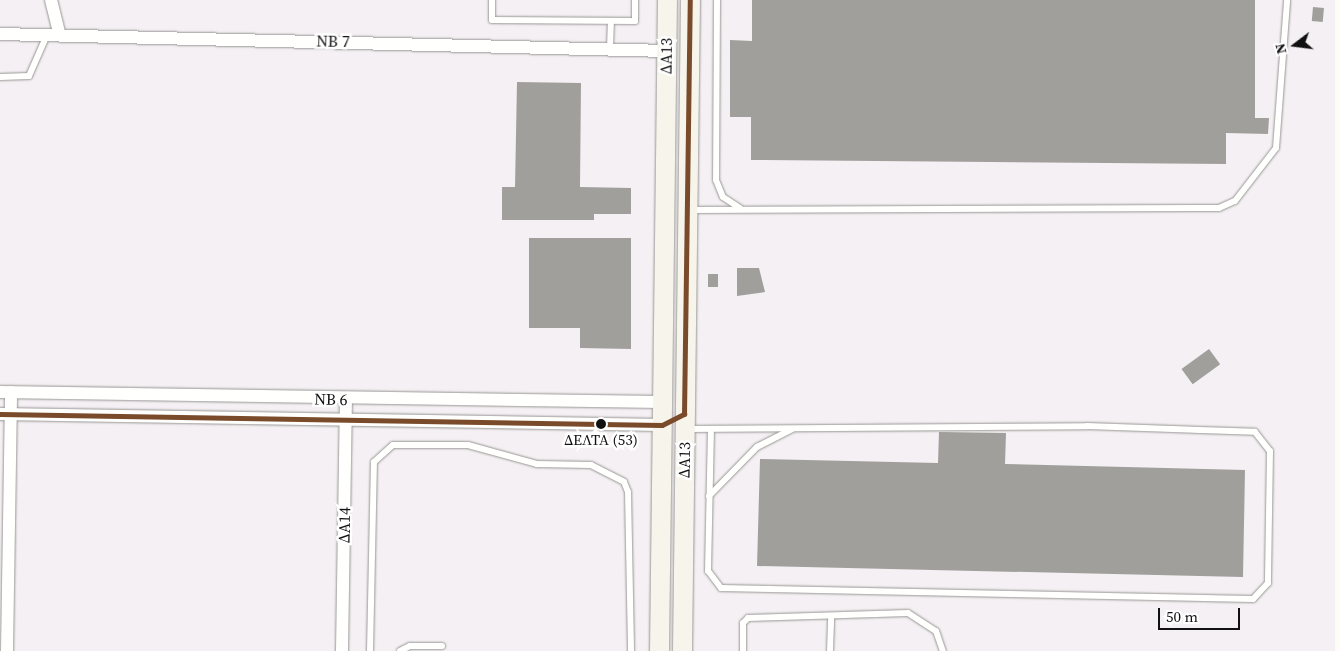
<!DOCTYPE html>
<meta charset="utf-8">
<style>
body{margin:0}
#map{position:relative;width:1340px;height:651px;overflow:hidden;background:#fdfcf7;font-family:"Source Serif 4",serif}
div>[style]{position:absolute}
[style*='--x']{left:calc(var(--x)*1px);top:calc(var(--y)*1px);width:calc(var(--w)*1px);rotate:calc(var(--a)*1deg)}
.industrial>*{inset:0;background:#f5f0f3;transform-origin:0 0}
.building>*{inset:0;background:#a19f9c;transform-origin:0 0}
.roads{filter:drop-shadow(0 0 1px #979795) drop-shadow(0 0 1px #979795)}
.lane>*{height:6px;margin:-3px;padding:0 3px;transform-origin:3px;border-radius:3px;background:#fffffe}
.street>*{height:12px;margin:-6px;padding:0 6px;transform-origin:6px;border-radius:6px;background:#fffffe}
.secondary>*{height:19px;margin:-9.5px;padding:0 9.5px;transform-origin:9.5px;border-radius:9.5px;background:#f6f4eb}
.bus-1>*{height:5px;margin:-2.5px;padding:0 2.5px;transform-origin:2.5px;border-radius:2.5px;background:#7a4b2a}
.dots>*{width:14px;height:14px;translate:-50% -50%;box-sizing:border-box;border:2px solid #fff;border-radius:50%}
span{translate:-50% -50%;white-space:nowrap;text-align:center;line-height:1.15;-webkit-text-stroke:5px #fff;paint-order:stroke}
.bus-label{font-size:15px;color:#111}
.street-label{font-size:16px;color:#111}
.north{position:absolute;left:1270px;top:20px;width:50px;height:50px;-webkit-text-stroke:4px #fff;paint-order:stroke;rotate:255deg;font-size:14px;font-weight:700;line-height:20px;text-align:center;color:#111}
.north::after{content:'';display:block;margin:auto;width:18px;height:22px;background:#111;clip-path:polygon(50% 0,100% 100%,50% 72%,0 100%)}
.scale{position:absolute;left:1158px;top:608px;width:82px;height:22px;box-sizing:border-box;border:2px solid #111;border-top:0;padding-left:6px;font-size:15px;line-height:18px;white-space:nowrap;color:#111;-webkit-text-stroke:4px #fff;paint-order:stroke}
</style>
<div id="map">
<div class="industrial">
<div style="left:0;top:0;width:1335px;height:651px"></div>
</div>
<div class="building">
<div style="clip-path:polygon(752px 0,1255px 0,1255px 118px,1269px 118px,1268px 134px,1226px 133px,1226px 164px,751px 160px,751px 117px,730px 117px,730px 40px,752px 41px)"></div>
<div style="left:1313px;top:7px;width:11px;height:14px;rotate:5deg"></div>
<div style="clip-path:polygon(517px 82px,581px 83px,580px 187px,631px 188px,631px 214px,594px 214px,594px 220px,502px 220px,502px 187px,515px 187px)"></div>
<div style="clip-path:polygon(529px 238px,631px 238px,631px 349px,580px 348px,580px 328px,529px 328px)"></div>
<div style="clip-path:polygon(737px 268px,759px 268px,765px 292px,737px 296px)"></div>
<div style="left:708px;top:274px;width:10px;height:13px"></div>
<div style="left:1209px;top:349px;width:19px;height:34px;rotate:54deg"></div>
<div style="clip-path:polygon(939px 432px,1006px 433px,1005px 464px,1245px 470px,1243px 577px,757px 566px,760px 459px,938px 463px)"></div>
</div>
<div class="roads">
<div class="lane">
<div style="--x:492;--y:0;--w:20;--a:90"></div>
<div style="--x:492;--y:20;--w:143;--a:0.4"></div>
<div style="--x:635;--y:21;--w:21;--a:-90"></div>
<div style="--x:717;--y:0;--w:180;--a:90.3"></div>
<div style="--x:716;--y:180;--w:18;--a:68"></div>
<div style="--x:723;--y:197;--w:20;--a:33"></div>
<div style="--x:610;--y:48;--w:27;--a:-88"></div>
<div style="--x:0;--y:77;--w:29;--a:-2"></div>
<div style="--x:29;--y:76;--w:45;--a:-66.3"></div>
<div style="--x:688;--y:210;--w:531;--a:-0.22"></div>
<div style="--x:1219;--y:208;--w:17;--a:-24"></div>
<div style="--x:1235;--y:201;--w:67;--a:-52.3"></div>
<div style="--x:1276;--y:148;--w:148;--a:-85.7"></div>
<div style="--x:686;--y:429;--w:401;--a:-0.4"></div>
<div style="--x:1087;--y:426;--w:168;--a:2"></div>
<div style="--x:1255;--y:432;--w:24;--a:52"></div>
<div style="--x:1270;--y:451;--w:132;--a:90.9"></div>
<div style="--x:1268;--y:583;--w:22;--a:133"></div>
<div style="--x:1253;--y:599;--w:532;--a:-178.82"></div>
<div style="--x:721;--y:588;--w:21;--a:-127"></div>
<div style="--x:708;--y:571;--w:141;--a:-88.8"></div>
<div style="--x:709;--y:496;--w:69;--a:-45.6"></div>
<div style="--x:757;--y:447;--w:39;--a:-27"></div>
<div style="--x:370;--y:651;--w:189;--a:-88.8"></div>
<div style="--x:374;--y:462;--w:25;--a:-42"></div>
<div style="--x:393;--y:445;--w:75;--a:0"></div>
<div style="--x:468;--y:445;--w:72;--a:15.4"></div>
<div style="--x:537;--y:464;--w:54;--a:1.1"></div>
<div style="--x:591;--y:465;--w:37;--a:27"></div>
<div style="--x:624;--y:482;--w:11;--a:68"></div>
<div style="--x:628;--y:492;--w:159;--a:88.9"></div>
<div style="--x:400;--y:651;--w:11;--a:-27"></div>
<div style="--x:410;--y:646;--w:32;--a:0"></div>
<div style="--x:743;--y:651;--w:28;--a:-90"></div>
<div style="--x:743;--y:623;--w:7;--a:-45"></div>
<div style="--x:748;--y:618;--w:160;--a:-1.8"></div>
<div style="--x:908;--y:613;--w:33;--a:33"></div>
<div style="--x:936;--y:631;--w:21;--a:71"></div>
<div style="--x:830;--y:651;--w:34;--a:-88"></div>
</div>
<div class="street">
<div style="--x:51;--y:0;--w:36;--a:76"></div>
<div style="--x:0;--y:34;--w:666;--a:1.46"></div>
<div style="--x:0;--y:392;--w:662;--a:0.87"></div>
<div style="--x:0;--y:414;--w:662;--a:0.95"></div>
<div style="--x:7;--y:651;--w:259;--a:-89.1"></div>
<div style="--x:342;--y:651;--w:252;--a:-89.1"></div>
</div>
<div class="secondary">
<div style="--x:659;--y:651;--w:651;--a:-89.3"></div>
<div style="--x:682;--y:651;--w:651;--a:-89.3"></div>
</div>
</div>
<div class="bus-1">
<div style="--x:0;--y:414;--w:662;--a:0.95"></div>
<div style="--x:662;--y:425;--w:25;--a:-27"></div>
<div style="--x:684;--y:414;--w:414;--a:-89.2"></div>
</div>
<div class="dots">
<div style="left:601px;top:424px;background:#111"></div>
</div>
<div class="bus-label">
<span style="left:601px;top:440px">ΔΕΛΤΑ (53)</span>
</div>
<div class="street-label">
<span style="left:333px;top:41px;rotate:1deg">ΝΒ 7</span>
<span style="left:666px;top:56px;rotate:-89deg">ΔΑ13</span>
<span style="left:331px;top:399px;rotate:1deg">ΝΒ 6</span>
<span style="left:684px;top:460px;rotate:-89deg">ΔΑ13</span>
<span style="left:344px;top:525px;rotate:-89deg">ΔΑ14</span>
</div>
<div class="north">N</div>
<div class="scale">50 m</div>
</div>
